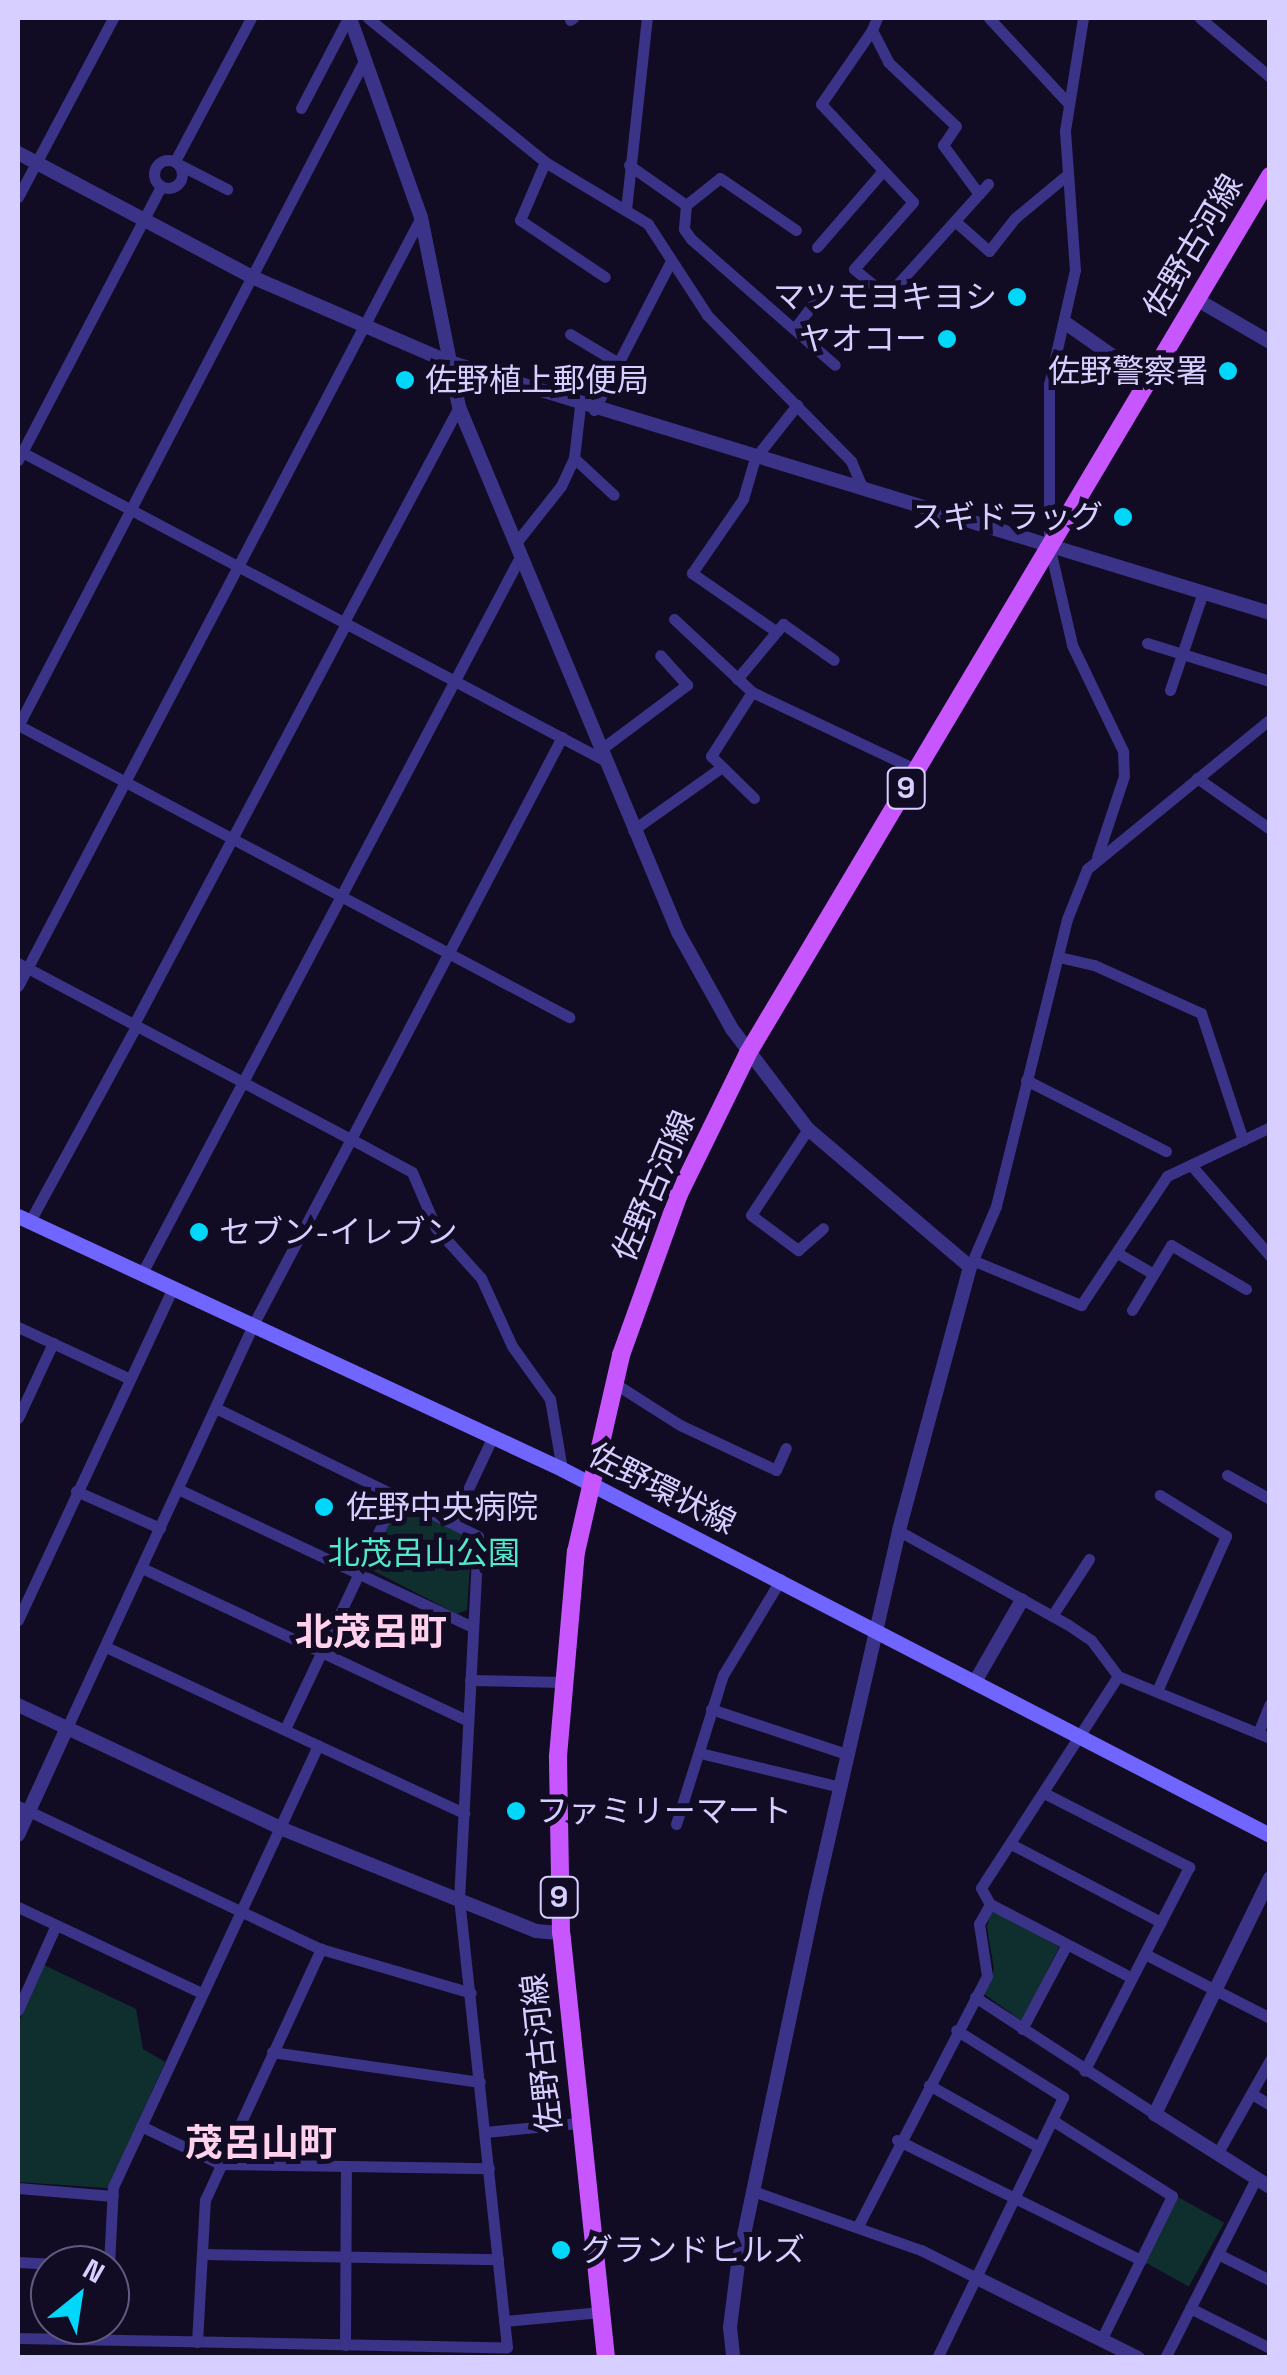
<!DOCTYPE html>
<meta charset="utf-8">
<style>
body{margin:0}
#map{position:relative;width:1287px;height:2375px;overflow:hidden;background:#110c24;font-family:"Space Grotesk","Noto Sans JP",sans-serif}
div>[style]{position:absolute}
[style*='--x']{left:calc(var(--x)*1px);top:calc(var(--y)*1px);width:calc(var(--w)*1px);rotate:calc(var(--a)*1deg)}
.green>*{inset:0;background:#0f2f2f;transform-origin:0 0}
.minor>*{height:11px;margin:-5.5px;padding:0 5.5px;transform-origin:5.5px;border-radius:5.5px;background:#3a3387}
.minor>.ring{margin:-5.5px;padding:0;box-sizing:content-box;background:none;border:11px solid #3a3387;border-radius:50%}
.tertiary>*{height:14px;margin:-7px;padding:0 7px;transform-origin:7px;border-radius:7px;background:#3a3387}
.secondary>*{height:15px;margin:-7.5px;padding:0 7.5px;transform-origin:7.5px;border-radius:7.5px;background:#7066ff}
.primary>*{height:18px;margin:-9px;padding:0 9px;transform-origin:9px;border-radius:9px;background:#c756ff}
.dots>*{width:28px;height:28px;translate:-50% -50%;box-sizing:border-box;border:5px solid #110c24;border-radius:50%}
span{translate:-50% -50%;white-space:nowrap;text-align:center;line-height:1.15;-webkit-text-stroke:10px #110c24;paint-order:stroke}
.shield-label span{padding:2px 8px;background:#110c24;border:2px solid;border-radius:8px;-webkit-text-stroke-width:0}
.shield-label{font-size:30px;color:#d7cfff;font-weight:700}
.street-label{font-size:32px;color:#d7cfff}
.poi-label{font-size:32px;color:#d7cfff}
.right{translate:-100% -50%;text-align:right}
.left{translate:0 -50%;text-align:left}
.park-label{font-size:32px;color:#51e9ca}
.quarter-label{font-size:38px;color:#ffd1ec;font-weight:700}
.frame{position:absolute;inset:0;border:20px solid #d7cfff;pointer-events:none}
.north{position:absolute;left:30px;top:2245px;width:100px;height:100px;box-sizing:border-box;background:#110c24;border:2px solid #605a7c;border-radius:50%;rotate:30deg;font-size:28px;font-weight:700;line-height:40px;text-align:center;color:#d7cfff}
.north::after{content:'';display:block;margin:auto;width:35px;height:45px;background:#00d7fa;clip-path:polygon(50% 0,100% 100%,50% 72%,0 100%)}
</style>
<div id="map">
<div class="green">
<div style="clip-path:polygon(400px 1498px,472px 1532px,467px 1610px,457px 1614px,368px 1568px)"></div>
<div style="clip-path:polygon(992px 1908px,1059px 1947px,1022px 2021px,984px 1994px,994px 1969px,987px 1927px)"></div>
<div style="clip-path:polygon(44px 1965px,136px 2009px,143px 2049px,165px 2062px,108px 2188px,18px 2182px,18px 2024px)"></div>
<div style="left:1176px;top:2196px;width:55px;height:73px;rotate:29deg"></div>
</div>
<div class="minor">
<div style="--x:368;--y:18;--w:228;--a:39.1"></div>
<div style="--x:545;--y:162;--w:120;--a:31"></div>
<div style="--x:648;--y:224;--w:108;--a:57"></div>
<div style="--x:707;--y:315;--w:205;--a:45.4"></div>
<div style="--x:851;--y:461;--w:30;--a:67"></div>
<div style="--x:877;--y:18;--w:13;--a:113"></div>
<div style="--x:872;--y:30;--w:36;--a:63"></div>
<div style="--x:888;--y:62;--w:93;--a:43.3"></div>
<div style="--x:956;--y:126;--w:23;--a:124"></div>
<div style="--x:943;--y:145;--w:61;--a:53.7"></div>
<div style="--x:989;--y:18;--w:116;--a:47.1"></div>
<div style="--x:1083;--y:18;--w:114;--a:99.1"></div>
<div style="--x:1065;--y:131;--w:139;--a:85.9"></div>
<div style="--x:1075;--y:270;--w:117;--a:102.8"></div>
<div style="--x:1049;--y:384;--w:161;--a:90"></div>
<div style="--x:1049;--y:545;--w:103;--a:77"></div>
<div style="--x:1072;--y:645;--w:118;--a:64.3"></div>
<div style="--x:1123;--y:751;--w:25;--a:88"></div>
<div style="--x:1124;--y:776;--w:85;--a:108.4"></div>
<div style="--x:1200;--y:18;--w:92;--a:40.1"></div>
<div style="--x:570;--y:20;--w:4;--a:-34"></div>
<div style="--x:872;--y:30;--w:90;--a:124.6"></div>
<div style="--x:821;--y:104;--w:134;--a:46.8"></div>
<div style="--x:913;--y:202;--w:89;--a:131.4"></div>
<div style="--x:854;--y:269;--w:43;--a:39.3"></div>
<div style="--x:887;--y:296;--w:151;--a:-48"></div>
<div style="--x:301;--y:108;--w:102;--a:-62.4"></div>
<div class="ring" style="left:154px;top:160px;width:17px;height:17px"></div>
<div style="--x:175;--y:161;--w:162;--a:-62"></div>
<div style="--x:545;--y:162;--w:63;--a:113.3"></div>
<div style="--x:520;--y:220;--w:102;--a:33.8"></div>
<div style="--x:180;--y:165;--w:53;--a:27.1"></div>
<div style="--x:629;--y:165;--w:70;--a:35.1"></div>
<div style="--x:686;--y:205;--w:43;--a:-38.5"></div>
<div style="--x:720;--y:178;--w:92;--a:34.4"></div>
<div style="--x:18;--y:197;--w:203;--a:-62"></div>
<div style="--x:686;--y:205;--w:24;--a:95"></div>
<div style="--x:684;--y:229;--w:12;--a:55"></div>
<div style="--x:691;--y:239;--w:191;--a:41.2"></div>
<div style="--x:626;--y:210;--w:193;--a:-83.8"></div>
<div style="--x:956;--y:222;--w:44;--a:41.3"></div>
<div style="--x:989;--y:251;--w:42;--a:-51.8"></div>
<div style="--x:1015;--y:218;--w:69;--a:-39.7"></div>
<div style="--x:817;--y:247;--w:98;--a:-49.1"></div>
<div style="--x:794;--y:329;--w:49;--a:-52.4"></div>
<div style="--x:570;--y:334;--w:52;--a:31"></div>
<div style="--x:594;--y:410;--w:168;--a:-62.7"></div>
<div style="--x:18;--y:450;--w:663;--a:27.88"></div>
<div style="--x:574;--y:458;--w:54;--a:42.8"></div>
<div style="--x:18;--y:460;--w:308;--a:-62.4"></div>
<div style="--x:515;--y:544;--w:74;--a:-51.6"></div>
<div style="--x:561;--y:486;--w:31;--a:-65"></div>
<div style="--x:574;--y:458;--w:52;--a:-83.4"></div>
<div style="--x:674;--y:619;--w:107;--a:43.1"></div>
<div style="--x:752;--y:692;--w:183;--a:25.3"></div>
<div style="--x:344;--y:622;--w:244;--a:-61.9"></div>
<div style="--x:774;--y:630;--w:100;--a:-145.2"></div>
<div style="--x:692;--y:573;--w:90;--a:-55.4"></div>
<div style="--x:743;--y:499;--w:43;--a:-73.7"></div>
<div style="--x:755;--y:458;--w:68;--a:-51.6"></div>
<div style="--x:1147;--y:643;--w:129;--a:17.2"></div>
<div style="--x:737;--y:679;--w:72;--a:-50.1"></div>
<div style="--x:783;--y:624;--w:62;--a:35.2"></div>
<div style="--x:1170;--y:690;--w:103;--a:-71.4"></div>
<div style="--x:752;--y:692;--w:76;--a:122.6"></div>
<div style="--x:711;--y:756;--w:60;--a:44.3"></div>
<div style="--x:18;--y:725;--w:624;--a:27.92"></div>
<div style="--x:18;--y:726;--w:752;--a:-62.51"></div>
<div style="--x:562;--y:737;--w:454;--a:117.7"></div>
<div style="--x:351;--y:1139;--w:69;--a:28.4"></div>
<div style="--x:412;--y:1172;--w:61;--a:66.8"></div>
<div style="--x:436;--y:1228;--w:67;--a:48"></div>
<div style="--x:481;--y:1278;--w:75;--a:65.5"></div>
<div style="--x:512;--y:1346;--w:65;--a:54.4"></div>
<div style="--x:550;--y:1399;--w:71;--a:80.3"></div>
<div style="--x:600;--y:750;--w:109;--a:-36.8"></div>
<div style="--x:687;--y:685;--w:40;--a:-132"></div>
<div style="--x:1197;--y:778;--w:89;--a:34.9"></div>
<div style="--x:633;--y:830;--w:105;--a:-35.3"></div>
<div style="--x:1059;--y:957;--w:36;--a:13"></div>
<div style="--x:1094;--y:965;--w:117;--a:24.2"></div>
<div style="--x:1201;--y:1013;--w:134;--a:71.7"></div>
<div style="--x:18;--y:963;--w:377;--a:27.9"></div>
<div style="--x:351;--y:1139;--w:210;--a:117.8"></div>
<div style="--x:253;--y:1325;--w:444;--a:114.8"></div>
<div style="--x:18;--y:986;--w:868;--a:-62.34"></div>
<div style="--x:134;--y:1024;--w:454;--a:-62.1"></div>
<div style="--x:1026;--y:1080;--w:157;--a:26.9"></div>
<div style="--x:808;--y:1129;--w:103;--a:123.5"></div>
<div style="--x:751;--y:1215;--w:59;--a:36.7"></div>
<div style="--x:798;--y:1250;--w:33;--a:-41"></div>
<div style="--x:1191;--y:1165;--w:121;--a:49"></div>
<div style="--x:30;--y:1221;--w:223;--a:-61.4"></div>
<div style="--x:1119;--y:1254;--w:39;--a:30"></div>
<div style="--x:977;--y:1262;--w:113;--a:22.5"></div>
<div style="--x:1081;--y:1305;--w:155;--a:-56.3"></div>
<div style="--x:1167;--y:1176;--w:114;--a:-25.4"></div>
<div style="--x:970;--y:1267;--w:66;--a:-66.9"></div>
<div style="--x:996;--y:1206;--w:296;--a:-76.1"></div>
<div style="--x:1067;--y:919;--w:54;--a:-68.2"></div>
<div style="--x:1087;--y:869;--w:237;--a:-39.3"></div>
<div style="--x:142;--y:1273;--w:810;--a:-62.17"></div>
<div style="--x:1132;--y:1310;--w:76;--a:-59"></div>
<div style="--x:1171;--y:1245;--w:87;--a:30.4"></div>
<div style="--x:18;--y:1327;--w:123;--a:24.9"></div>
<div style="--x:614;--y:1383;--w:78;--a:32.5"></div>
<div style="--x:680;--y:1425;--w:106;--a:25.1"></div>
<div style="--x:776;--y:1470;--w:24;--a:-66"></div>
<div style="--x:18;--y:1418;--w:83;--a:-65"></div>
<div style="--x:1227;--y:1475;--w:49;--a:29.2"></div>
<div style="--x:178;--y:1489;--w:323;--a:25.1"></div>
<div style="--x:76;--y:1491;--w:92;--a:23.8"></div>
<div style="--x:454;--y:1519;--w:92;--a:-64.8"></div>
<div style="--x:899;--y:1531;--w:192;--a:29"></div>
<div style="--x:1067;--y:1624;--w:29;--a:34"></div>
<div style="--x:1091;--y:1640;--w:45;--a:53.1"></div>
<div style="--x:1118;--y:1676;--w:164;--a:22.2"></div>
<div style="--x:142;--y:1568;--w:360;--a:25.1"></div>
<div style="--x:1052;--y:1616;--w:68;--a:-57"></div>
<div style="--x:18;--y:1620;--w:366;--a:-65"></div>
<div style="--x:106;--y:1647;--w:395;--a:24.9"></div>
<div style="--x:1118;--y:1676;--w:252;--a:122.9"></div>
<div style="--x:981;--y:1888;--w:18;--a:61"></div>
<div style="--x:990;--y:1904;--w:160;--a:27.5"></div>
<div style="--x:470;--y:1680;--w:92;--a:1.2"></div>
<div style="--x:1157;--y:1691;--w:170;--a:-66"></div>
<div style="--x:1226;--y:1536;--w:78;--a:-148.2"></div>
<div style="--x:711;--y:1709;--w:145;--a:18.4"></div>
<div style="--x:285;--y:1729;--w:261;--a:-64.6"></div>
<div style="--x:1258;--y:1733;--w:31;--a:-68"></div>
<div style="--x:700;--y:1753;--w:145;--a:13.6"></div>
<div style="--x:1046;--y:1794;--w:161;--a:27"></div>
<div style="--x:1189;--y:1867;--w:229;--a:117.2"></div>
<div style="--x:18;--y:1806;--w:335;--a:25.3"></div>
<div style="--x:321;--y:1949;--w:156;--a:16.3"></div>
<div style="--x:676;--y:1824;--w:156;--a:-72.5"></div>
<div style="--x:723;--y:1675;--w:112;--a:-58.9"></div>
<div style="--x:1011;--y:1844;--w:169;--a:27.5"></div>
<div style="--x:18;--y:1907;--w:203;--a:25.1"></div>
<div style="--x:1145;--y:1954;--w:140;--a:27.1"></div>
<div style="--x:975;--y:1997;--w:215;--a:33"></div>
<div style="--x:18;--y:2010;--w:93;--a:-65.9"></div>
<div style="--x:1022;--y:2029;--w:94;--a:-62.1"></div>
<div style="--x:272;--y:2052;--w:210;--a:8.2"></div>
<div style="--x:929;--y:2085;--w:126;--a:29.4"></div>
<div style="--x:1252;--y:2094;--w:21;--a:31"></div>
<div style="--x:1052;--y:2120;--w:142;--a:32.3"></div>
<div style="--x:1172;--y:2196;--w:158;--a:116.2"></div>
<div style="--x:141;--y:2126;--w:88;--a:25.7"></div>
<div style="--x:220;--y:2164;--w:269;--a:0.9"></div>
<div style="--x:485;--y:2132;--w:94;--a:-5.5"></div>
<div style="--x:897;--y:2140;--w:272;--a:26.2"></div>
<div style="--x:1217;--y:2154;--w:108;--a:-60.6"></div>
<div style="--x:18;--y:2188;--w:95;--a:4.8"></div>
<div style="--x:753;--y:2191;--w:178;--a:19.4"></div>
<div style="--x:921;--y:2250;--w:60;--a:26.6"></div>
<div style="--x:858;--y:2226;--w:281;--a:-62.7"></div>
<div style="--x:987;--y:1976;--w:53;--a:-98.7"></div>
<div style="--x:979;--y:1924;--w:23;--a:-61"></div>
<div style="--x:203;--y:2254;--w:295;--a:1"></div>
<div style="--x:1218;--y:2254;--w:58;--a:26.6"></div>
<div style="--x:18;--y:2262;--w:56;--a:3.1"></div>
<div style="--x:109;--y:2265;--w:78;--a:-87.1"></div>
<div style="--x:113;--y:2187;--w:487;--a:-65.1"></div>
<div style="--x:1190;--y:2308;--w:89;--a:26.6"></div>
<div style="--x:504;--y:2321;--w:97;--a:-5.3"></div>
<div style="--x:18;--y:2338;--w:489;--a:1.1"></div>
<div style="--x:507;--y:2347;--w:450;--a:-96.1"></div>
<div style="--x:459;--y:1900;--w:364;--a:-87"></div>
<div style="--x:478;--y:1536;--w:292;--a:-154"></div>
<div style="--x:197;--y:2342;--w:142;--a:-86.8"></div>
<div style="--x:205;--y:2200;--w:277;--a:-65.2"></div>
<div style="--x:345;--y:2345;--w:179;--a:-89.7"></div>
<div style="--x:937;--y:2358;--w:290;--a:-64.2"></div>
<div style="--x:1063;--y:2097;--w:126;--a:-147.9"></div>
<div style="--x:1165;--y:2358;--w:201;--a:-63.1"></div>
</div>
<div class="tertiary">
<div style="--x:350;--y:18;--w:211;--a:70.4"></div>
<div style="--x:421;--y:217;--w:194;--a:78.7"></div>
<div style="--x:459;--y:407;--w:569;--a:67.36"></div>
<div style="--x:678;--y:932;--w:111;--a:60.9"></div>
<div style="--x:732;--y:1029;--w:126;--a:52.8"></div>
<div style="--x:808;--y:1129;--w:213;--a:40.4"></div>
<div style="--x:970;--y:1267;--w:273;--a:105.1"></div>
<div style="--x:899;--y:1531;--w:371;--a:102.9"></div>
<div style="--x:816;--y:1893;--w:379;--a:101.9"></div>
<div style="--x:738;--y:2264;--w:64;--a:97.2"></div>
<div style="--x:730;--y:2327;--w:31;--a:84"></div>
<div style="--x:18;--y:153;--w:265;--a:27.9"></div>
<div style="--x:252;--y:277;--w:211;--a:23.4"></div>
<div style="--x:446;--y:361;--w:862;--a:17"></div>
<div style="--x:1196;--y:299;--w:86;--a:30.2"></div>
<div style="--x:1067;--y:324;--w:98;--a:35"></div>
<div style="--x:976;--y:1680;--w:92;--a:-60.1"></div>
<div style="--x:18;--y:1705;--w:289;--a:25.1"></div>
<div style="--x:280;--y:1828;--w:276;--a:21.9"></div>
<div style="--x:536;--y:1931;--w:25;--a:5"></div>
<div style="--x:18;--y:1835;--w:118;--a:-65.4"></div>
<div style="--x:1270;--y:1878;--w:263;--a:116"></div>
<div style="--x:1155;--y:2114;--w:136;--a:32.4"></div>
<div style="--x:975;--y:2277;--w:182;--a:26.4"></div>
</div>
<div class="secondary">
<div style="--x:18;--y:1216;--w:600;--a:24.94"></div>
<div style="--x:562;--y:1469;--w:797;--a:27.34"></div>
</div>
<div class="primary">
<div style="--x:606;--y:2358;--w:427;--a:-96"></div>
<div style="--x:561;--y:1933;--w:177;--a:-91"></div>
<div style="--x:558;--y:1756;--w:205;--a:-85"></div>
<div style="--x:576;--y:1552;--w:202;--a:-77.1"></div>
<div style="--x:621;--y:1355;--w:171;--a:-70.2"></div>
<div style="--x:679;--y:1194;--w:157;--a:-63.9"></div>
<div style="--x:748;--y:1053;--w:1021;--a:-59.24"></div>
</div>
<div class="dots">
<div style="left:1017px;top:297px;background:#00d7fa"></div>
<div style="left:947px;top:339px;background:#00d7fa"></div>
<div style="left:1228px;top:371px;background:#00d7fa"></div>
<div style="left:405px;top:380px;background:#00d7fa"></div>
<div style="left:1123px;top:517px;background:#00d7fa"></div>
<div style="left:199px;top:1232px;background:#00d7fa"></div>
<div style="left:324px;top:1507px;background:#00d7fa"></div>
<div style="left:516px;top:1811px;background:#00d7fa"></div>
<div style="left:561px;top:2250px;background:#00d7fa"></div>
</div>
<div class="shield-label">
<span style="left:906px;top:788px">9</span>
<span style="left:559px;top:1897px">9</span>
</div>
<div class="street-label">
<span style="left:1193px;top:246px;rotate:-59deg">佐野古河線</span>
<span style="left:654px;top:1186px;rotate:-67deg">佐野古河線</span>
<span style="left:662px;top:1489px;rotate:27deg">佐野環状線</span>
<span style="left:542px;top:2053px;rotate:-96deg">佐野古河線</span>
</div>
<div class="poi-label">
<span class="right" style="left:997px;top:297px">マツモヨキヨシ</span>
<span class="right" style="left:927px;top:339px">ヤオコー</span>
<span class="right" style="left:1208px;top:371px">佐野警察署</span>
<span class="left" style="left:425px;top:380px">佐野植上郵便局</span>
<span class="right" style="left:1103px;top:517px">スギドラッグ</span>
<span class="left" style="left:219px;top:1232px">セブン-イレブン</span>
<span class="left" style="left:346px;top:1507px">佐野中央病院</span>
<span class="left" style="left:536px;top:1811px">ファミリーマート</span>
<span class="left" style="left:581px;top:2250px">グランドヒルズ</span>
</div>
<div class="park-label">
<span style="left:424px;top:1553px">北茂呂山公園</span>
</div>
<div class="quarter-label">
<span style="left:371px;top:1633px">北茂呂町</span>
<span style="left:261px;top:2144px">茂呂山町</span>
</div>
<div class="frame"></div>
<div class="north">N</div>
</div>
